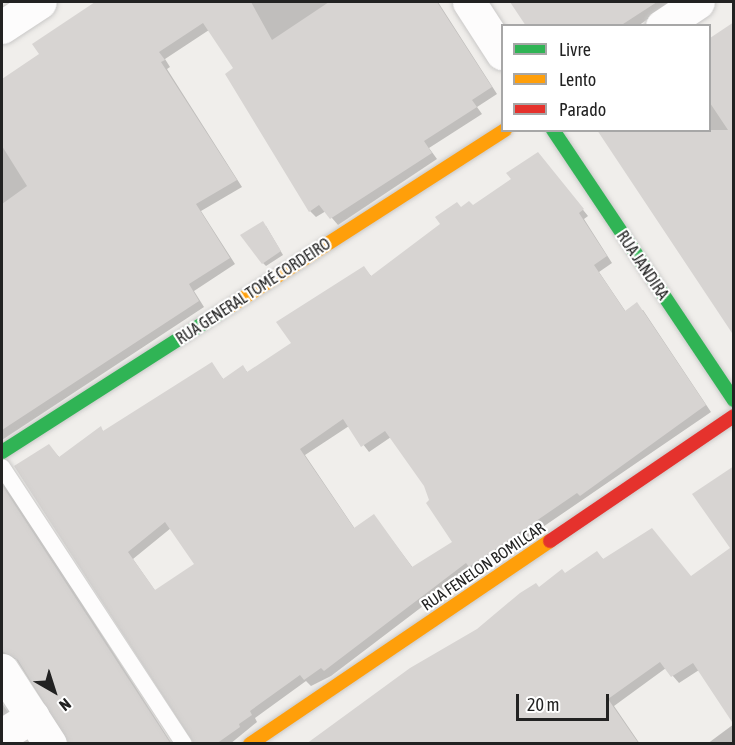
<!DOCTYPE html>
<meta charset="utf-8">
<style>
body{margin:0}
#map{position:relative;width:735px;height:745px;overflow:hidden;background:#f0eeeb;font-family:"Asap Condensed",sans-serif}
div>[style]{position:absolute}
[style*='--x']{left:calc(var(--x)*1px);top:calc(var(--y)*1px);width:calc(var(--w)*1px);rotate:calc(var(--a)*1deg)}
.shadow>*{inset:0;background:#0003}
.building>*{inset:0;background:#d7d4d2}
.roads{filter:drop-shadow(0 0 2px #c9c8c7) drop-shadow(0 0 2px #c9c8c7)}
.lane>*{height:16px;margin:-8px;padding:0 8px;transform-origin:8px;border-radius:8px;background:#fdfcfc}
.street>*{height:33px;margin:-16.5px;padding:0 16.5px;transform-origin:16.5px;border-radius:16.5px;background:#fdfcfc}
.fast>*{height:14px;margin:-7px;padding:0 7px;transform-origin:7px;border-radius:7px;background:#30b455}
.slow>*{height:14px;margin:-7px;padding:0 7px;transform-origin:7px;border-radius:7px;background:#ff9f0a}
.jam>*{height:14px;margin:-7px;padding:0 7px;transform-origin:7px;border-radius:7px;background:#e5322d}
span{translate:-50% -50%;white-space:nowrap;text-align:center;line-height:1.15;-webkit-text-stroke:4.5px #fff;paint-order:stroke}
.street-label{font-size:16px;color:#222}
.frame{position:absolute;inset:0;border:3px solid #222;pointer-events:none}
.legend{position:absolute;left:501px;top:24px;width:210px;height:108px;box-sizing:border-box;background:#fff;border:2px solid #a7a7a7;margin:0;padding:8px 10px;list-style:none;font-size:18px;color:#222}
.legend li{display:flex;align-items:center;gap:12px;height:30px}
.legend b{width:30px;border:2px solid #a7a7a7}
.north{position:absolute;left:24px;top:661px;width:60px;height:60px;-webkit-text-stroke:4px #fff;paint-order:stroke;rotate:141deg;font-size:16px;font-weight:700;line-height:24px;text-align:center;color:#222}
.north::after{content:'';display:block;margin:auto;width:21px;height:27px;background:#222;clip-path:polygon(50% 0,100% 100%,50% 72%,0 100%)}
.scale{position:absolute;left:516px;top:694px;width:93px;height:27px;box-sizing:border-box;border:3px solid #222;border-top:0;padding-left:8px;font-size:18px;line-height:21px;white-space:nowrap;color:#222;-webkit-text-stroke:4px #fff;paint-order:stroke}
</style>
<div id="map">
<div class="shadow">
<div style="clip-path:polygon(107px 2px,438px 2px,497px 94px,477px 107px,482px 114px,429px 148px,437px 159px,338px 225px,326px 211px,316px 217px,310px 211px,235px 69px,209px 30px,165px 59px,170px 67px,167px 69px,242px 187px,201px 211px,235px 264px,194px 291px,204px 307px,2px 440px,2px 80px,41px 55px)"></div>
<div style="clip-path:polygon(513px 3px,515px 2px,670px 3px,638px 26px,528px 26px)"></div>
<div style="clip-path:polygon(734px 24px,734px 334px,710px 130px,710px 40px)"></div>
<div style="clip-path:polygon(evenodd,538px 154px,588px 216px,584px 219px,612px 263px,599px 272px,626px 312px,643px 310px,711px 412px,477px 572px,473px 568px,331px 676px,311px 686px,306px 681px,255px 718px,257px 722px,230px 744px,195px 744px,49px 446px,60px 458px,100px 428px,104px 432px,211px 364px,224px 380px,243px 367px,248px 373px,293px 343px,364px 268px,372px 277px,462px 209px,473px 206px,513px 180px,538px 154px,349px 426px,369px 452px,391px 437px,425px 485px,454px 542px,413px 568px,374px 516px,355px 529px,305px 455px,349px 426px,538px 154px,171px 528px,196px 565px,156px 592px,133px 559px,171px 528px)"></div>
<div style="clip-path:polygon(266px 226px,283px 255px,266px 266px,263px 263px)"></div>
<div style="clip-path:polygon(2px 479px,172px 744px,70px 744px,16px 659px,2px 661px)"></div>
<div style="clip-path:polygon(732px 548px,734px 722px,699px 670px,679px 683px,666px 668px,614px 706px,640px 744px,307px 744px,597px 553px,604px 560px,691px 577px)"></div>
<div style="clip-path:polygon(2px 703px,11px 717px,2px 725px)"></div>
<div style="clip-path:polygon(734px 724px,734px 744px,707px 744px)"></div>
</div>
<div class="building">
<div style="clip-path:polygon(95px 2px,251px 2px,272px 40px,329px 2px,437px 2px,492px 87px,472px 100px,477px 107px,424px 141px,432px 153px,330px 219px,319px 205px,309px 212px,225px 74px,233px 68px,203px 23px,159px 52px,165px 60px,161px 62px,237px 180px,196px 204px,230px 258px,189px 284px,199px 301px,2px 430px,2px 204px,27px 186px,2px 146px,2px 79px,39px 54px,32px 44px)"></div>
<div style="clip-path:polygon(510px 2px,657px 2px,620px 26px,526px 26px)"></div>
<div style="clip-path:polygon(734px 22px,734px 336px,597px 130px,728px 130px,710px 103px,710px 38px)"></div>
<div style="clip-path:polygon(evenodd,538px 152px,584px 209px,579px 213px,607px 256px,594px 265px,625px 311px,637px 302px,706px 405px,580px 496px,577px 493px,469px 567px,466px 563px,324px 671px,321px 668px,304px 680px,300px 675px,250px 711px,252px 715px,239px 724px,240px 727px,216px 744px,194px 744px,14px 466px,49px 444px,59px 457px,101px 426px,103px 431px,212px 362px,223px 379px,243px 365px,247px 372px,291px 343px,276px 322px,364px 266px,371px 276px,440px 224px,435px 217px,457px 202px,461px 207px,469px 201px,473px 205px,511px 179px,506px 173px,538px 152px,343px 419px,361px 447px,385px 431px,424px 486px,429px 500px,426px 503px,452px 542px,412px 567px,374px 514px,354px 528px,300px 449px,343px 419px,538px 152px,165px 522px,194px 564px,155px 590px,128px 552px,165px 522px)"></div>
<div style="clip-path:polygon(263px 221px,281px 251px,262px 264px,240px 235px)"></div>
<div style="clip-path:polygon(734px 466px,734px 725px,693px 663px,671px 677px,660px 662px,608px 699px,639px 744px,306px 744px,410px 668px,477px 629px,520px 593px,536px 583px,539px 587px,562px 569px,565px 573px,597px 551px,603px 559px,652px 528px,691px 576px,730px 548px,692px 494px)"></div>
<div style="clip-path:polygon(2px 485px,171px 744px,69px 744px,18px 660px,2px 651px)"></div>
</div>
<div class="roads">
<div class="lane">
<div style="--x:2;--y:467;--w:331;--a:56.7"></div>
</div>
<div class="street">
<div style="--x:469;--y:2;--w:61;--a:57.1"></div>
<div style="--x:662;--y:26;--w:43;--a:-33.7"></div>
<div style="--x:2;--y:27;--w:45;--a:-33.3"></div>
<div style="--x:2;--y:670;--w:88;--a:57"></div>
<div style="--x:2;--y:735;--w:36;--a:-32"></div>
</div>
<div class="fast">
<div style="--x:553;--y:130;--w:325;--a:56.2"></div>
<div style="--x:2;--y:452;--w:269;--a:-32.6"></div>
</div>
<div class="slow">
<div style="--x:229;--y:307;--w:328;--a:-32.7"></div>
<div style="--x:250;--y:744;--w:362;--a:-34.1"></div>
</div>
<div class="jam">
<div style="--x:550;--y:541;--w:222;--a:-34.2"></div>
</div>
</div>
<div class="street-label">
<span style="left:643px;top:265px;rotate:56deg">RUA JANDIRA</span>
<span style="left:253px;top:291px;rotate:-33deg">RUA GENERAL TOMÉ CORDEIRO</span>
<span style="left:483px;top:566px;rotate:-34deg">RUA FENELON BOMILCAR</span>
</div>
<div class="frame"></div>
<ul class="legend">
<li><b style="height:8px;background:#30b455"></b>Livre</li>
<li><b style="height:8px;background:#ff9f0a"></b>Lento</li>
<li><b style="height:8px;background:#e5322d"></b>Parado</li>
</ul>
<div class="north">N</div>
<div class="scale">20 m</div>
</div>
